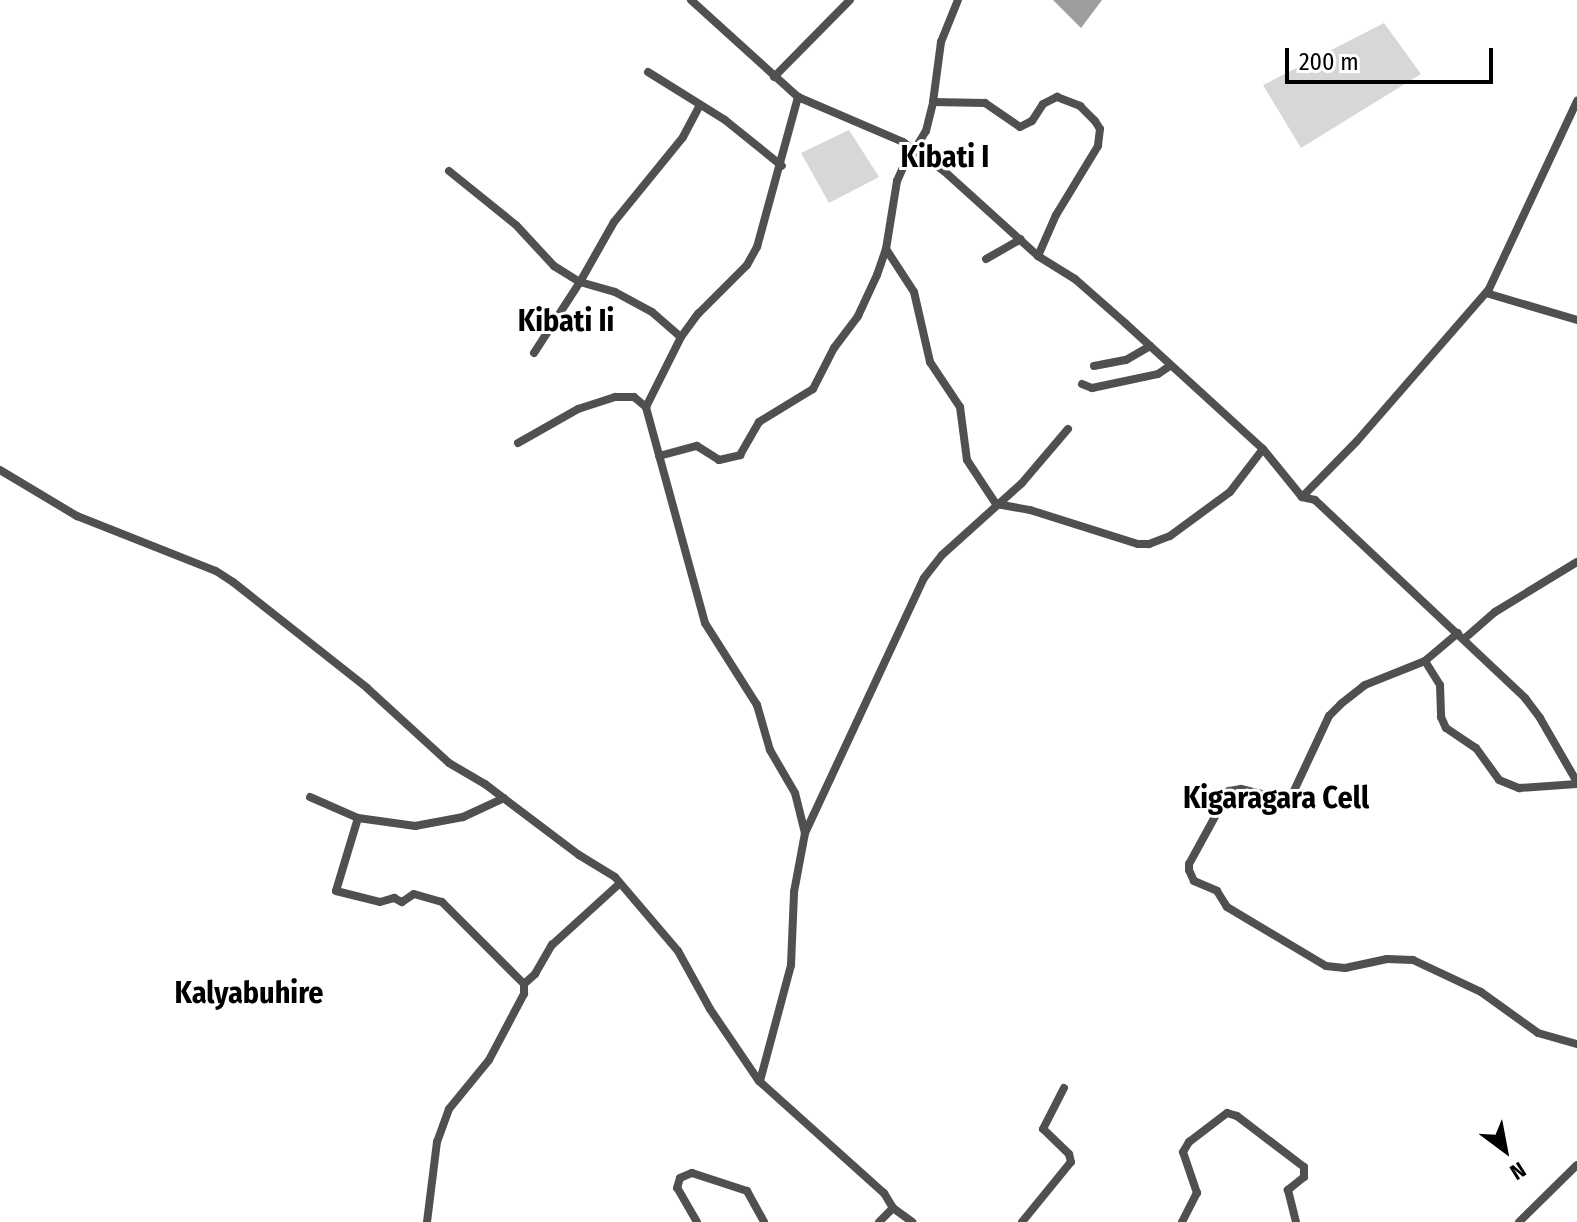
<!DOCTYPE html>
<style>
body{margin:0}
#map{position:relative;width:1577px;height:1222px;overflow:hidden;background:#fff;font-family:"Fira Sans Condensed",sans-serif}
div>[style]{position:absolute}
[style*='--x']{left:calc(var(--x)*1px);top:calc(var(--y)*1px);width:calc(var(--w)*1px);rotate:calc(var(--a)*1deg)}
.green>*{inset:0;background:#d7d7d7}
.water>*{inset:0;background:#9e9e9e}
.minor>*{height:8px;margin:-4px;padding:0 4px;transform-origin:4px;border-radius:4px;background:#505050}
span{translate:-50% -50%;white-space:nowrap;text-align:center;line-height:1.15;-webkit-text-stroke:6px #fff;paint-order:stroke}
.quarter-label{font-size:30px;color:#000;font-weight:700}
.north{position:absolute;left:1465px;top:1110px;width:80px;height:80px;-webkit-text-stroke:6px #fff;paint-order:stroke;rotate:148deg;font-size:22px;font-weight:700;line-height:32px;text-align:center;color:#000}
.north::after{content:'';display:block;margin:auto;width:28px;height:36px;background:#000;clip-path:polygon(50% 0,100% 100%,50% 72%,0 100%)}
.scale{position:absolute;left:1285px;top:48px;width:208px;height:36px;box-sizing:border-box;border:4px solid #000;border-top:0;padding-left:10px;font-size:24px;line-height:28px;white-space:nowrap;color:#000;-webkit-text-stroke:6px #fff;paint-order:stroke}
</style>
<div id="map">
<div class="green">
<div style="clip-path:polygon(1384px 23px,1421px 74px,1301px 148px,1263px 85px)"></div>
<div style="clip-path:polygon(849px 130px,879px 177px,829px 203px,801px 153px)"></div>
</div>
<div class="water">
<div style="clip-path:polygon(1053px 0,1102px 0,1081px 28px)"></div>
</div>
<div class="minor">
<div style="--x:691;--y:0;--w:144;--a:42.2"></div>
<div style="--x:798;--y:97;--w:114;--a:23.2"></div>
<div style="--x:903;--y:142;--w:50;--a:35.3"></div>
<div style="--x:944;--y:171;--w:127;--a:42.1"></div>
<div style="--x:1038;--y:256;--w:44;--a:31.9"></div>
<div style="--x:1075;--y:279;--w:67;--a:41.3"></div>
<div style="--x:1125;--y:323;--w:187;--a:42.4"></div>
<div style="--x:1263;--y:449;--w:62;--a:50.9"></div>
<div style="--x:1302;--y:497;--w:13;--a:13"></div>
<div style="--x:1315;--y:500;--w:289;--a:43.3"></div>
<div style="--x:1525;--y:698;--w:25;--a:53"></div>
<div style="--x:1540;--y:718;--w:74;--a:60"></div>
<div style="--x:648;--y:72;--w:91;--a:31.9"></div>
<div style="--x:725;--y:120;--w:73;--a:38.9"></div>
<div style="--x:774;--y:77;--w:108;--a:-45.4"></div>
<div style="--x:933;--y:102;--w:52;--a:1.1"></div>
<div style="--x:985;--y:103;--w:42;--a:34.4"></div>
<div style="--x:1020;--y:127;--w:13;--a:-27"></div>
<div style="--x:1032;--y:121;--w:20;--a:-57"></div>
<div style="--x:1043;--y:104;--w:16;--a:-27"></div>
<div style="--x:1057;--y:97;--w:25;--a:21"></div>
<div style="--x:1080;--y:106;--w:21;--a:45"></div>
<div style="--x:1095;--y:121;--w:9;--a:58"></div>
<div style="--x:1100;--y:129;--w:17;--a:97"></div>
<div style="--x:1098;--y:146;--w:81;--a:121.3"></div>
<div style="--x:1056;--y:215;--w:45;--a:113.7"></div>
<div style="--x:915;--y:149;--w:21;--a:-59"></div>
<div style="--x:926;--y:131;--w:30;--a:-76"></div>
<div style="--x:933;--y:102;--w:61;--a:-82.4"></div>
<div style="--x:941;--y:42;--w:45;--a:-68"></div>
<div style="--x:449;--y:171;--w:86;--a:38.9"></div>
<div style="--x:516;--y:225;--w:56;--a:47.2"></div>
<div style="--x:554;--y:266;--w:31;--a:32"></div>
<div style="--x:580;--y:282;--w:69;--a:-60.5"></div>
<div style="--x:614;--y:222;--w:109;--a:-50.9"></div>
<div style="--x:683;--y:137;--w:36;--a:-62"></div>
<div style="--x:886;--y:249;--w:51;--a:56.9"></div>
<div style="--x:914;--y:292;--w:72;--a:77.1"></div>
<div style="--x:930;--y:362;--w:54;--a:56.3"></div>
<div style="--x:960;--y:407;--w:53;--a:82.5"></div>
<div style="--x:967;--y:460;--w:53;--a:56.6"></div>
<div style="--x:996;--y:504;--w:35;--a:10"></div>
<div style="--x:1030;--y:510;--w:113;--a:17.5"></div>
<div style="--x:1138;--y:544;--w:11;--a:0"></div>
<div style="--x:1149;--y:544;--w:22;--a:-21"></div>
<div style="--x:1170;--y:536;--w:74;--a:-36.3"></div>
<div style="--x:1230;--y:492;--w:54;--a:-52.5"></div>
<div style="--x:986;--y:259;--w:40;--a:-29.7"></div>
<div style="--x:1486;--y:293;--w:95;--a:16.5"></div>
<div style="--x:534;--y:353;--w:85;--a:-57.1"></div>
<div style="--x:580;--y:282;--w:36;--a:16"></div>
<div style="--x:615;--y:292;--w:42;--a:28.4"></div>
<div style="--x:652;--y:312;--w:38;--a:41"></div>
<div style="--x:1094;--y:366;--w:33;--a:-11"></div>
<div style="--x:1126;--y:360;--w:28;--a:-30"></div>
<div style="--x:1082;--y:384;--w:11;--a:22"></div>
<div style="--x:1092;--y:388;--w:67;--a:-12"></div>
<div style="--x:1158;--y:374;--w:14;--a:-34"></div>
<div style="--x:518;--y:443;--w:69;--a:-29.5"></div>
<div style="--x:578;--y:409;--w:39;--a:-18"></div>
<div style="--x:615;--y:397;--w:19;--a:0"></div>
<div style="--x:634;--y:397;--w:16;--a:40"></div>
<div style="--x:659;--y:456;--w:39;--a:-15"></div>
<div style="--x:697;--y:446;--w:26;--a:32"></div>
<div style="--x:719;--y:460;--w:22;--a:-13"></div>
<div style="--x:740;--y:455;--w:38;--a:-60"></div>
<div style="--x:759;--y:422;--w:63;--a:-31.4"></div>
<div style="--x:813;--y:389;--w:46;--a:-62.9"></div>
<div style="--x:834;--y:348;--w:40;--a:-53"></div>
<div style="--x:858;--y:316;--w:45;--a:-65.1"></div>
<div style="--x:877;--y:275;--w:28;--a:-71"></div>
<div style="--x:886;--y:249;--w:69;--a:-80.8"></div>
<div style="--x:897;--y:181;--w:35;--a:-66"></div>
<div style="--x:0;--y:470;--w:90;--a:30.9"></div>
<div style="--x:77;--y:516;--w:149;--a:21.6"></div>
<div style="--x:216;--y:571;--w:20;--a:33"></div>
<div style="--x:233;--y:582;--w:171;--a:38.3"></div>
<div style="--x:367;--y:688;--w:111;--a:42.4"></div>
<div style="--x:449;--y:763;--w:42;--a:30.3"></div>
<div style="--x:485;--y:784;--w:118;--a:37.1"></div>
<div style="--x:579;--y:855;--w:42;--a:31.4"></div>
<div style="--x:615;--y:877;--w:97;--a:49.6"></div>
<div style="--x:678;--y:951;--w:66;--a:61.1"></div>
<div style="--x:710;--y:1009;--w:87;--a:55.8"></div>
<div style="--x:759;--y:1081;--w:168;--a:41.9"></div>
<div style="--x:884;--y:1193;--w:17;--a:59"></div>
<div style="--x:893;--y:1208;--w:24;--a:36"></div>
<div style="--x:1302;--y:497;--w:78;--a:-45.5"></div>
<div style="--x:1357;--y:441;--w:201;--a:-49"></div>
<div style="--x:1489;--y:289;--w:208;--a:-64.9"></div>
<div style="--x:1458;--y:633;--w:43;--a:139.7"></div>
<div style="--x:1425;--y:661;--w:65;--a:158.2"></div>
<div style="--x:1365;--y:685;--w:31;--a:142"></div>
<div style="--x:1341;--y:704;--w:17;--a:135"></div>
<div style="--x:1329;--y:716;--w:85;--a:115.1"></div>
<div style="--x:1293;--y:793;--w:16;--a:162"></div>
<div style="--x:1278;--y:798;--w:38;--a:-166"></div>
<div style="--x:1241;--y:789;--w:12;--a:171"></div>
<div style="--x:1229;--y:791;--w:83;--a:118.7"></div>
<div style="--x:1189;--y:864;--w:6;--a:90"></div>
<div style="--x:1189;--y:870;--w:12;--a:66"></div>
<div style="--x:1194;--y:881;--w:25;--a:23"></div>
<div style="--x:1217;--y:891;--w:19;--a:58"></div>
<div style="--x:1227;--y:907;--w:115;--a:30.8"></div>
<div style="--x:1326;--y:966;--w:19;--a:6"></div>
<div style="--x:1345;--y:968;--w:43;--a:-12.1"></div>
<div style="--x:1387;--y:959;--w:26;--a:2"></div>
<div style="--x:1413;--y:960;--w:75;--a:25.2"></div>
<div style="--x:1481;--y:992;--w:70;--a:35.7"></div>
<div style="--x:1538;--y:1033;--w:41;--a:15.8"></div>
<div style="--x:1464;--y:639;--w:41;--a:-41.1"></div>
<div style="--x:1495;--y:612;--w:96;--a:-31.4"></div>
<div style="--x:1425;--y:661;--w:28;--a:58"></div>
<div style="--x:1440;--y:685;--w:32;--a:88"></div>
<div style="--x:1441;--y:717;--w:12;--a:66"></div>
<div style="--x:1446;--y:728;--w:36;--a:34"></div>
<div style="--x:1476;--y:748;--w:39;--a:54"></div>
<div style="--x:1499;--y:780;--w:22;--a:22"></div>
<div style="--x:1519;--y:788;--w:58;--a:-3.9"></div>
<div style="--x:310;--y:797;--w:52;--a:23.6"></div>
<div style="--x:358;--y:818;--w:58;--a:8"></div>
<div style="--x:415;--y:826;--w:49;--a:-10.6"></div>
<div style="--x:463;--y:817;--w:45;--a:-24.9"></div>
<div style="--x:358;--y:818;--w:76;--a:106.8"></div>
<div style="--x:336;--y:891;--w:45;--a:14"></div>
<div style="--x:380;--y:902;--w:15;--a:-16"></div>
<div style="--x:394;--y:898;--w:9;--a:27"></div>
<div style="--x:402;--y:902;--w:14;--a:-34"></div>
<div style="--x:414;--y:894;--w:29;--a:16"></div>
<div style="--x:442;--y:902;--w:116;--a:45"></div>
<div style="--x:805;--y:833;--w:281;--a:-65"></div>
<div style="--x:924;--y:578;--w:29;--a:-52"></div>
<div style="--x:942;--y:555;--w:108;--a:-42"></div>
<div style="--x:1022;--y:483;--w:71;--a:-49.6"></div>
<div style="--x:760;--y:1081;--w:120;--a:-75"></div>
<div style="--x:791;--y:965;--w:73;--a:-87.6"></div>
<div style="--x:794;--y:892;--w:60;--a:-79.4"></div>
<div style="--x:805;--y:833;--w:41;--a:-104"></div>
<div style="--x:795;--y:793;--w:50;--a:-120.2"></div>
<div style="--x:770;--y:750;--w:47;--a:-106.1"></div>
<div style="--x:757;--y:705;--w:97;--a:-122.4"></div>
<div style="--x:705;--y:623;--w:224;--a:-105.3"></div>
<div style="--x:646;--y:407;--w:78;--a:-63.4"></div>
<div style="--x:681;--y:337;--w:29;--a:-54"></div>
<div style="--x:698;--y:314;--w:69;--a:-45"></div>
<div style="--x:747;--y:265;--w:21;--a:-61"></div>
<div style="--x:757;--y:247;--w:156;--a:-74.7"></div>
<div style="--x:427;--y:1222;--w:81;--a:-82.9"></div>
<div style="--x:437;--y:1142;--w:35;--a:-70"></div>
<div style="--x:449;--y:1109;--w:63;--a:-50.8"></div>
<div style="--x:489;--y:1060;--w:75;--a:-62.1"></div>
<div style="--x:524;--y:994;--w:10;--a:-90"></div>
<div style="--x:524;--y:984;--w:15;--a:-42"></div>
<div style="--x:535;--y:974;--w:34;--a:-60"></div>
<div style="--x:552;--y:945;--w:89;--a:-42.3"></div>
<div style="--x:697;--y:1222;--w:39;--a:-120"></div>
<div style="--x:677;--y:1188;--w:10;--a:-73"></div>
<div style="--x:680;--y:1178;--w:13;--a:-23"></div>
<div style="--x:692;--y:1173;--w:58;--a:18.1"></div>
<div style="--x:747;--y:1191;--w:35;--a:61"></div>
<div style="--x:879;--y:1222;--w:20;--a:-45"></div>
<div style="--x:1022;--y:1222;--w:77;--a:-50.8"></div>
<div style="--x:1071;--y:1162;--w:8;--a:-104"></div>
<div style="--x:1069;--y:1154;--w:36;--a:-136"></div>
<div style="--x:1043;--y:1129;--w:46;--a:-62.9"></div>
<div style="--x:1182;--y:1222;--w:33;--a:-63"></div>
<div style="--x:1197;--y:1193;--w:43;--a:-108.9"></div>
<div style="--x:1183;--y:1152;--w:12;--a:-59"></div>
<div style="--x:1189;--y:1142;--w:48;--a:-37.3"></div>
<div style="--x:1227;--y:1113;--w:10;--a:17"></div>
<div style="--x:1237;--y:1116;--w:84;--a:37.3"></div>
<div style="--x:1304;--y:1167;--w:10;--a:90"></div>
<div style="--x:1304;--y:1177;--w:21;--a:141"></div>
<div style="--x:1288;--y:1190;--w:33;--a:76"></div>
<div style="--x:1519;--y:1222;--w:81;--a:-44.5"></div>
</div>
<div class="quarter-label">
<span style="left:945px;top:157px">Kibati I</span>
<span style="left:566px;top:321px">Kibati Ii</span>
<span style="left:1276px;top:798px">Kigaragara Cell</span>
<span style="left:249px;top:993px">Kalyabuhire</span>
</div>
<div class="north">N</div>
<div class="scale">200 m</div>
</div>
